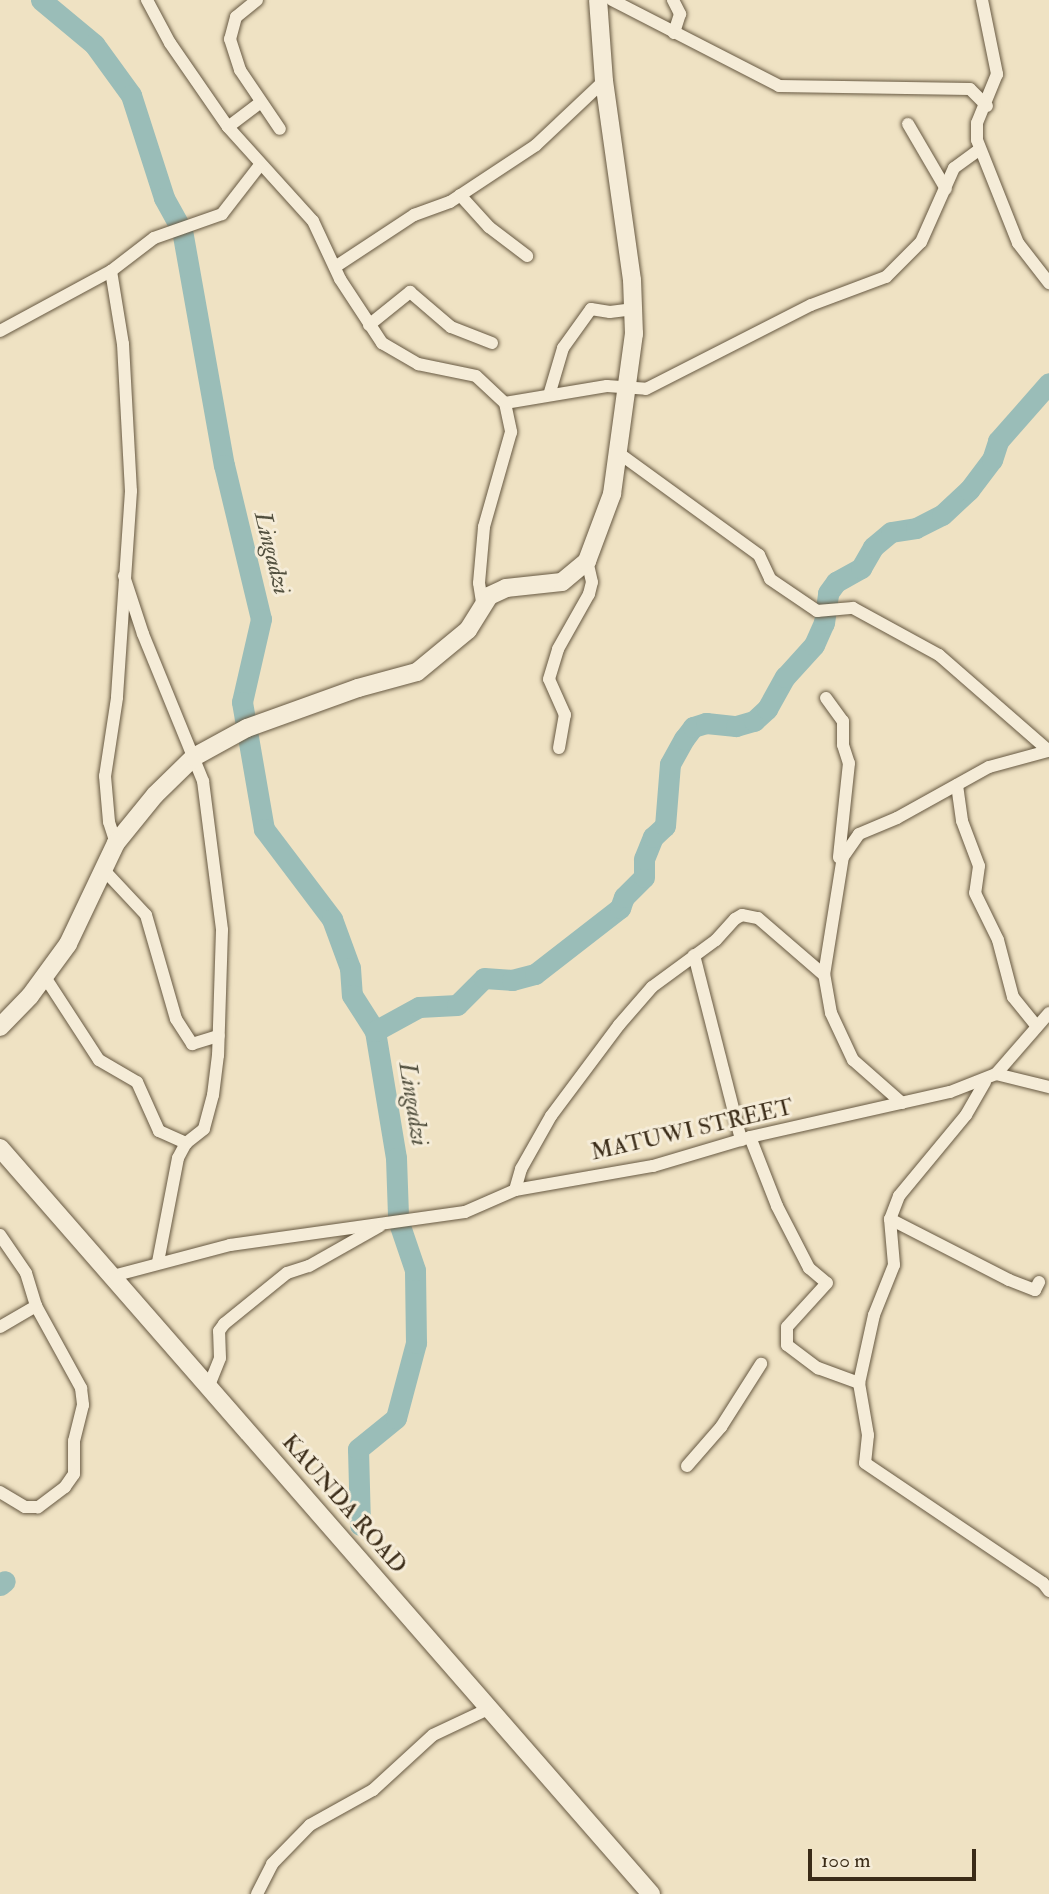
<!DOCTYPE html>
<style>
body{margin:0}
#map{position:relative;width:1049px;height:1894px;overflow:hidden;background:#efe2c3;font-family:"IM FELL Double Pica",serif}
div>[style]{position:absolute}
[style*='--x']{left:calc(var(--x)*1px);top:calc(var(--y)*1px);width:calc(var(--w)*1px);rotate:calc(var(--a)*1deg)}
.river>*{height:21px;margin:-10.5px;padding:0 10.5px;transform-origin:10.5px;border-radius:10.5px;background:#9abdb8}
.roads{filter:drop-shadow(0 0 2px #675942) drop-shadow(0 0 2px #675942)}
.street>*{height:12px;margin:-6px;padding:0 6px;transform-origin:6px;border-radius:6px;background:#f5ecd8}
.secondary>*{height:18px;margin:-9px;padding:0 9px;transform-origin:9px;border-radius:9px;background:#f5ecd8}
span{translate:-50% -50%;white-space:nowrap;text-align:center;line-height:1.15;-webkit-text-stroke:6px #f5ecd8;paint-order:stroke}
.street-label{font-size:23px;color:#3a2b17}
.water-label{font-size:24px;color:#52503f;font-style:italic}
.scale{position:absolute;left:808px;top:1849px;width:168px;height:32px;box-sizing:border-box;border:4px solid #3a2b17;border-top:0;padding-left:9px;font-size:21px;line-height:24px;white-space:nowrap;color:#3a2b17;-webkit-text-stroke:5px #f5ecd8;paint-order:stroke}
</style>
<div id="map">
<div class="river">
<div style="--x:41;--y:0;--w:69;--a:39.7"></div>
<div style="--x:94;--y:44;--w:63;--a:54"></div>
<div style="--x:131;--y:95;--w:108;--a:72.2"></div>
<div style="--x:164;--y:198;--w:37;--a:61"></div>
<div style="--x:182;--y:230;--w:239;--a:79.9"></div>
<div style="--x:224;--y:465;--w:158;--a:76.5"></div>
<div style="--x:261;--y:619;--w:85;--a:102.9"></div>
<div style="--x:242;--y:702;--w:129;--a:80.2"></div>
<div style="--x:264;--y:829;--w:113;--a:52.9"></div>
<div style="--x:332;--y:919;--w:52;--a:69.8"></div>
<div style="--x:350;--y:968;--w:27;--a:86"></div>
<div style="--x:352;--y:995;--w:43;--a:57.4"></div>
<div style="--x:375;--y:1031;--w:129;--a:80.6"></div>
<div style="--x:396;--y:1158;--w:58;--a:88"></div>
<div style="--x:375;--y:1031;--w:50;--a:-28.6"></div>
<div style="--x:419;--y:1007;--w:38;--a:-3"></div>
<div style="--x:457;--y:1005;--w:38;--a:-45"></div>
<div style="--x:484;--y:978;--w:28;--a:4"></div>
<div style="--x:512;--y:980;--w:24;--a:-15"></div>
<div style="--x:535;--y:974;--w:108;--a:-37.8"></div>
<div style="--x:620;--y:908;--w:12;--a:-70"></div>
<div style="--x:624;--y:897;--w:28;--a:-45"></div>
<div style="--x:644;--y:877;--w:18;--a:-90"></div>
<div style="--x:644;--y:859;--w:24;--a:-68"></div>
<div style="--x:653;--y:837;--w:16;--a:-43"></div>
<div style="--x:665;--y:826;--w:62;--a:-85.4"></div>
<div style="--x:670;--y:764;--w:29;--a:-61"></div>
<div style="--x:684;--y:739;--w:15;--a:-53"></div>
<div style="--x:693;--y:727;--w:14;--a:-17"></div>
<div style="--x:706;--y:723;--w:30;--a:6"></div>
<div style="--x:736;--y:726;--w:19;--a:-16"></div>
<div style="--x:754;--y:721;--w:18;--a:-43"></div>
<div style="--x:767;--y:709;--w:37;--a:-61"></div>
<div style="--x:785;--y:677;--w:43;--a:-47.8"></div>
<div style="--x:814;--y:645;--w:24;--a:-66"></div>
<div style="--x:824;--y:623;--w:30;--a:-82"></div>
<div style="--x:828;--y:593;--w:14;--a:-54"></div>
<div style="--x:836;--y:582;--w:29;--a:-29"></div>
<div style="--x:861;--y:568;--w:24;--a:-60"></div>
<div style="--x:873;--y:547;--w:23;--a:-40"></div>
<div style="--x:891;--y:532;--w:25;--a:-9"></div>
<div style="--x:916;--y:528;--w:29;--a:-27"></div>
<div style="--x:942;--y:515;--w:37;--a:-43"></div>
<div style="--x:969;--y:490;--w:38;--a:-53"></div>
<div style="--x:992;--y:460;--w:20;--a:-72"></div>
<div style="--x:998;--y:441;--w:77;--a:-48.7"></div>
<div style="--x:360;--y:1525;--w:76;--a:-91.5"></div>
<div style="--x:358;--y:1449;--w:49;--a:-39.2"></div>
<div style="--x:396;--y:1418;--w:78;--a:-75.1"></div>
<div style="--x:416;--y:1343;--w:73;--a:-90.8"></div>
<div style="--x:415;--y:1270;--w:46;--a:-108.8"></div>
<div style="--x:0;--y:1585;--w:6;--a:-39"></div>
</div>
<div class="roads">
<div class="street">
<div style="--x:147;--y:0;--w:49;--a:61.9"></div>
<div style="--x:170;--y:43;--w:102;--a:55.4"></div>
<div style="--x:228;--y:127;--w:127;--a:47.9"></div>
<div style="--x:313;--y:221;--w:64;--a:65"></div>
<div style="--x:340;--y:279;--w:77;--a:56.7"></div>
<div style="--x:382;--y:343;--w:42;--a:30.3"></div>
<div style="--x:418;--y:364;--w:59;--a:11.7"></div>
<div style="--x:476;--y:376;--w:40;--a:43"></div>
<div style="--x:505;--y:403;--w:30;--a:78"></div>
<div style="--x:511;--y:432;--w:99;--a:105.9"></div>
<div style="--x:484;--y:527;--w:56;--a:95.1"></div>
<div style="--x:479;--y:583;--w:20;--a:81"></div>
<div style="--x:257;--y:0;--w:27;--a:141"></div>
<div style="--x:236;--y:17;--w:23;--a:105"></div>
<div style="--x:230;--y:39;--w:33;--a:72"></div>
<div style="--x:240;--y:70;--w:71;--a:55.9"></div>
<div style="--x:612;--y:0;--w:188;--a:27.2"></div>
<div style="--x:779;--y:86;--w:191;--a:0.9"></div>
<div style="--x:970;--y:89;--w:24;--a:45"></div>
<div style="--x:673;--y:0;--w:16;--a:63"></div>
<div style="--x:680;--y:14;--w:20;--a:108"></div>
<div style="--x:982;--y:0;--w:76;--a:78.5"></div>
<div style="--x:997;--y:74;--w:53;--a:112.2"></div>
<div style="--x:977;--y:123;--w:17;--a:90"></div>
<div style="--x:977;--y:140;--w:111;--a:68.3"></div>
<div style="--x:1018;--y:243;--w:51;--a:52.2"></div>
<div style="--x:908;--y:124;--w:75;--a:59.7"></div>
<div style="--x:228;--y:127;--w:41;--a:-37.1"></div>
<div style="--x:460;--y:195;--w:43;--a:47.8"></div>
<div style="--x:489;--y:227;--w:48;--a:37.3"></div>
<div style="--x:335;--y:267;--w:95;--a:-33.4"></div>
<div style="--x:414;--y:215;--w:38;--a:-20"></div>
<div style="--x:450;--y:202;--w:103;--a:-33.5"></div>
<div style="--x:536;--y:145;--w:93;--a:-43.3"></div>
<div style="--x:111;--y:271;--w:74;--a:80.7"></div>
<div style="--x:123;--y:344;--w:147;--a:86.9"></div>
<div style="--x:131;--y:491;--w:207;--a:93.9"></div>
<div style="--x:117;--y:698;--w:79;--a:98.7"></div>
<div style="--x:105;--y:776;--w:46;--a:85"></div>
<div style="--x:109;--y:822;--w:22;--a:72"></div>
<div style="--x:369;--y:325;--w:53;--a:-38.8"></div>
<div style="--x:410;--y:292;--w:54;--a:40.5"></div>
<div style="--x:451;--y:327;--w:44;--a:21.3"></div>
<div style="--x:0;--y:331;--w:126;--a:-28.4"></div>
<div style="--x:111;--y:271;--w:54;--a:-37.5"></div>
<div style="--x:154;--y:238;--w:72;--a:-19.4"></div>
<div style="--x:222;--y:214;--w:62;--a:-52.2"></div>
<div style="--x:550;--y:392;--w:46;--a:-73.5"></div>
<div style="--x:563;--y:348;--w:48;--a:-54.3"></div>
<div style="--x:591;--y:309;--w:19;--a:9"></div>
<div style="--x:610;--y:312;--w:24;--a:-7"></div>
<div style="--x:505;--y:403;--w:103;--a:-9.5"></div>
<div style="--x:607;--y:386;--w:39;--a:4"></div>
<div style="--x:646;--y:389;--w:185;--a:-27"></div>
<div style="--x:811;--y:305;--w:80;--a:-20.5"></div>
<div style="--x:886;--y:277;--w:49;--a:-45"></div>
<div style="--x:921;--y:242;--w:81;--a:-66"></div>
<div style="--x:954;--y:168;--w:32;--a:-36"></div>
<div style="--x:620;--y:454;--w:172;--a:36"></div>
<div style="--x:759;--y:555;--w:26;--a:65"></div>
<div style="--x:770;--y:579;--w:57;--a:34.2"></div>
<div style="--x:817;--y:611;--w:36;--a:-5"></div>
<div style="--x:853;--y:608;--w:98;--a:28.7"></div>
<div style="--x:939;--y:655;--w:146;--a:41.1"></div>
<div style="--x:124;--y:576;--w:61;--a:71.9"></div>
<div style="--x:143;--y:634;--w:159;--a:67.8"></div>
<div style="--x:203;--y:781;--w:150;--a:82.7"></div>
<div style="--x:222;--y:930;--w:125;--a:91.8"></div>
<div style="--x:218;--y:1055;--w:40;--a:97.1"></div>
<div style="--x:213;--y:1095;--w:35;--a:105"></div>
<div style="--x:204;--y:1129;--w:23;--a:142"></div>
<div style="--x:186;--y:1143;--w:17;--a:118"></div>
<div style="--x:178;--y:1158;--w:106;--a:100.9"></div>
<div style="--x:826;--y:698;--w:29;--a:54"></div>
<div style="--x:843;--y:721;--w:24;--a:90"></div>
<div style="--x:843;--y:745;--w:19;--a:72"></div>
<div style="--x:849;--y:763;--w:95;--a:96.1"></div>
<div style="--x:559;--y:748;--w:34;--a:-80"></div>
<div style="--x:565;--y:715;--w:39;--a:-114"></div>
<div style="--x:549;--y:679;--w:31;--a:-73"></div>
<div style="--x:558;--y:649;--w:63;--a:-60.6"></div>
<div style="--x:589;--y:594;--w:12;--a:-76"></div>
<div style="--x:592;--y:582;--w:22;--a:-103"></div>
<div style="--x:957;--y:785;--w:36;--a:82"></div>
<div style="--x:962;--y:821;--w:48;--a:69.3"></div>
<div style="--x:979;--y:866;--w:27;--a:98"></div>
<div style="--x:975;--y:893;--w:52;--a:63.9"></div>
<div style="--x:998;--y:940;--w:59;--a:75.3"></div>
<div style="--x:1013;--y:997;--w:38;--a:51"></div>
<div style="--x:103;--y:869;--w:63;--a:46.9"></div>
<div style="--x:146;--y:915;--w:108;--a:73.9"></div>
<div style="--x:176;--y:1019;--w:30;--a:57"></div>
<div style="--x:192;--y:1044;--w:28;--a:-17"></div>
<div style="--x:694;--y:955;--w:191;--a:75.7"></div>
<div style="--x:45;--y:977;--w:99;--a:57"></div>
<div style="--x:99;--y:1060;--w:44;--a:30.1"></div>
<div style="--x:137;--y:1082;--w:54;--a:65.8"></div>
<div style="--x:159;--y:1131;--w:30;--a:24"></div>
<div style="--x:996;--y:1074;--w:55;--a:13.8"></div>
<div style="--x:985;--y:1082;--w:38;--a:120"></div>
<div style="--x:966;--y:1115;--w:105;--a:129.6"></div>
<div style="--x:899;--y:1196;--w:25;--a:111"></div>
<div style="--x:890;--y:1219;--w:46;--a:85"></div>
<div style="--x:894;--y:1265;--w:54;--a:111.8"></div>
<div style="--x:874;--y:1315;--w:70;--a:102.4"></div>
<div style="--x:859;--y:1383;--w:53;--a:80.2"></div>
<div style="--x:868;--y:1435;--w:28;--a:96"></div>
<div style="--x:865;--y:1463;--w:215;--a:34"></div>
<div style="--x:1043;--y:1583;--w:10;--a:53"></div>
<div style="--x:902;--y:1103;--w:65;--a:-138.7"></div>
<div style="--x:853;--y:1060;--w:52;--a:-115.1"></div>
<div style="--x:831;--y:1013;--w:39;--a:-100"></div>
<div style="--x:824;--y:975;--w:120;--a:-80.9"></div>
<div style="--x:843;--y:857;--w:28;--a:-55"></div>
<div style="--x:859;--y:834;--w:41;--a:-22.8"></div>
<div style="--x:897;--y:818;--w:105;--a:-29"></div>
<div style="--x:989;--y:767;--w:61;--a:-15.2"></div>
<div style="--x:750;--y:1137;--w:74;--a:68.6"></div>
<div style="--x:777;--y:1206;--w:70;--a:62.7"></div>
<div style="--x:809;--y:1268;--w:23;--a:40"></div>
<div style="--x:827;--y:1283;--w:59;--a:132.3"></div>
<div style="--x:787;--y:1327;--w:18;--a:90"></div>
<div style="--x:787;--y:1345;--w:39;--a:37"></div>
<div style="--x:818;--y:1368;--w:44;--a:20.1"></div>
<div style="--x:515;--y:1190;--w:22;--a:-74"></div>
<div style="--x:521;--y:1169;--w:61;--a:-60.5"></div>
<div style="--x:551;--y:1116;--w:114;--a:-53.2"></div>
<div style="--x:619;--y:1025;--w:50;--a:-49"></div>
<div style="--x:652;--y:987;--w:79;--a:-36.3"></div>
<div style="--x:716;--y:940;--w:28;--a:-48"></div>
<div style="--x:735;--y:919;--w:8;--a:-30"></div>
<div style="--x:742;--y:915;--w:16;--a:11"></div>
<div style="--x:758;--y:918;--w:87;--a:40.8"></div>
<div style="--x:890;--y:1219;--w:134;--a:27.1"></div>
<div style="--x:1009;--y:1280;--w:28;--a:21"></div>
<div style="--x:1035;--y:1290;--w:9;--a:-63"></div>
<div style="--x:0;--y:1235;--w:46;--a:55.6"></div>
<div style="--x:26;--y:1273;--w:34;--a:73"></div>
<div style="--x:36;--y:1306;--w:94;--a:61.2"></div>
<div style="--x:81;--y:1388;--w:17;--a:83"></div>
<div style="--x:83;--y:1405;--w:37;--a:104"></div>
<div style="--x:74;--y:1441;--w:33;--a:90"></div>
<div style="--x:74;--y:1474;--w:16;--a:125"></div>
<div style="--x:65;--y:1487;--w:34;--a:143"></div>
<div style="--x:38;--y:1507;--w:13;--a:180"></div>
<div style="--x:25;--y:1507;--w:29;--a:-149"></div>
<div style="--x:113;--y:1276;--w:121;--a:-14.8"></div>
<div style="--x:230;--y:1245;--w:237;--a:-8"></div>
<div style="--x:465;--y:1212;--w:55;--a:-23.7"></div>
<div style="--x:515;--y:1190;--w:140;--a:-9.9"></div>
<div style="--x:653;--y:1166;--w:101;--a:-16.6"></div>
<div style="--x:750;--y:1137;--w:205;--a:-12.7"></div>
<div style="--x:950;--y:1092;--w:49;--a:-21.4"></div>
<div style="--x:996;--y:1074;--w:81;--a:-49"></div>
<div style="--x:0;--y:1327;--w:42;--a:-30.3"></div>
<div style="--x:208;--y:1388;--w:32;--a:-68"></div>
<div style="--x:220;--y:1358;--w:27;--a:-92"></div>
<div style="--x:219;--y:1331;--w:9;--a:-54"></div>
<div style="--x:224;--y:1324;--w:81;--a:-39"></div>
<div style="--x:287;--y:1273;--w:23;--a:-18"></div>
<div style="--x:309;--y:1266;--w:81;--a:-29.4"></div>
<div style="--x:687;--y:1466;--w:52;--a:-48.9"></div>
<div style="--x:721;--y:1427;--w:75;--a:-57.6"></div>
<div style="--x:257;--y:1894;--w:34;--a:-63"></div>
<div style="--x:272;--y:1864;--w:54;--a:-45.7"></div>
<div style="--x:310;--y:1825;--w:72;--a:-29.1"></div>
<div style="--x:373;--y:1790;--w:81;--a:-42.5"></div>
<div style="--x:433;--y:1735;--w:63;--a:-25.3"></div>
</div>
<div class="secondary">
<div style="--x:0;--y:1027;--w:43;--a:-45.9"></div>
<div style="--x:30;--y:996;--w:64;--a:-53.8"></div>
<div style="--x:68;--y:944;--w:112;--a:-64.6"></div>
<div style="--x:116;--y:843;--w:62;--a:-50.9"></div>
<div style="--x:155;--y:795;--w:54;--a:-44.3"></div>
<div style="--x:194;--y:757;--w:60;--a:-28.7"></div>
<div style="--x:247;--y:728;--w:118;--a:-19.8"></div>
<div style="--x:358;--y:688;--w:61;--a:-15.2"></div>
<div style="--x:417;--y:672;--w:66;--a:-39.5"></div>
<div style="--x:468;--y:630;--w:40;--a:-58"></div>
<div style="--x:489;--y:596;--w:19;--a:-25"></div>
<div style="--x:506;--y:588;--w:56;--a:-6.1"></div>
<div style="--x:562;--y:582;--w:33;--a:-40"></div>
<div style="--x:587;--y:561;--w:72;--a:-69.5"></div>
<div style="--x:612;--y:494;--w:162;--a:-82.2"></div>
<div style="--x:634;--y:334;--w:54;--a:-92.1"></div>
<div style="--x:632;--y:280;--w:201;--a:-98"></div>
<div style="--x:604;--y:81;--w:81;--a:-94.2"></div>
<div style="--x:0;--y:1148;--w:990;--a:48.89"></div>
</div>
</div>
<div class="street-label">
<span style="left:692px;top:1130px;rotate:-13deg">MATUWI STREET</span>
<span style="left:344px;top:1504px;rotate:49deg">KAUNDA ROAD</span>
</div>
<div class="water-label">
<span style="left:272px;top:553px;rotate:76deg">Lingadzi</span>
<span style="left:413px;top:1104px;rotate:81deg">Lingadzi</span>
</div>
<div class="scale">100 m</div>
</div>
